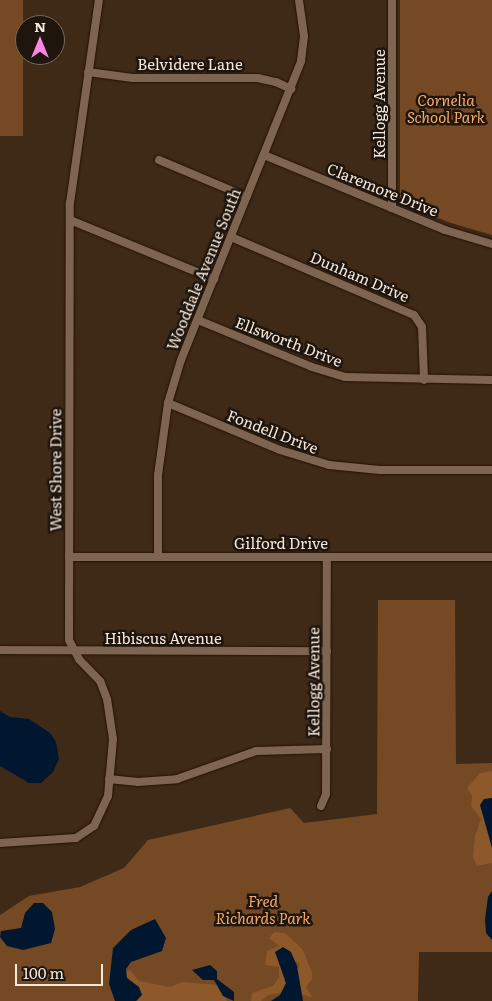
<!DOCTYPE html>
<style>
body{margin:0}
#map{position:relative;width:492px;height:1001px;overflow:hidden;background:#3f2a18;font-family:Literata,serif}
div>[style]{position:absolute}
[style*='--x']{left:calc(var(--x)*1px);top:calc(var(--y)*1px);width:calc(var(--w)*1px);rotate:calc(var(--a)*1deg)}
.green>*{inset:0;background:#744924;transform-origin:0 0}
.forest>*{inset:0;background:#8d582a}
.water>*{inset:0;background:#01172f}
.roads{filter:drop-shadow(0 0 1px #251202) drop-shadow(0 0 1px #251202)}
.minor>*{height:8px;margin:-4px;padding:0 4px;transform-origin:4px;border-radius:4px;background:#7e6552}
span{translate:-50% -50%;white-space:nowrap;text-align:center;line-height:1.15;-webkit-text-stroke:5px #1e150d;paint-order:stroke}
.street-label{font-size:15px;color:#f6e8dd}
.park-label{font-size:15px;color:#f9aa6a;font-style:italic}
.north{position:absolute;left:15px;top:15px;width:50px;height:50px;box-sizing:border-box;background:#1e150d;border:1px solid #746960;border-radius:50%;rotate:0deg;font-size:14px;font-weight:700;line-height:20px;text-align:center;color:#f6e8dd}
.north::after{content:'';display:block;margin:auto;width:18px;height:22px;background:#fa87e7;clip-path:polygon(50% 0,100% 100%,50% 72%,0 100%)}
.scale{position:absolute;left:15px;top:964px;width:88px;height:22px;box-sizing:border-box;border:2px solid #f6e8dd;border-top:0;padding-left:6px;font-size:15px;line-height:18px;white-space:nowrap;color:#f6e8dd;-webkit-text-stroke:4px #1e150d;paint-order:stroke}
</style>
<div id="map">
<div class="green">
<div style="left:0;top:0;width:23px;height:136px"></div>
<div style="clip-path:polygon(400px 0,492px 0,492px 235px,451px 223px,400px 203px)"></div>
<div style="clip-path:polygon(378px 600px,455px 600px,456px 764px,492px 763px,492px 952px,419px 952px,418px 1001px,0 1001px,0 915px,29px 896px,80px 887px,124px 868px,148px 840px,290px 808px,304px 823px,377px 814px)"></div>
</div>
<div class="forest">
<div style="clip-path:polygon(492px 771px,492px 863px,477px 866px,473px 857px,475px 836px,481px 819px,471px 806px,472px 796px,467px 788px,480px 773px)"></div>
<div style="clip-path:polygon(274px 932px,285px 933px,303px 950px,312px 973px,312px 979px,306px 987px,312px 997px,298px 994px,295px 966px,299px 968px,299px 964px,296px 961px,284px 980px,287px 986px,284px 992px,268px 995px,261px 1001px,251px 1001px,252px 993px,273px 986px,279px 977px,279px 967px,265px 965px,267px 951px,279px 946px,269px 938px)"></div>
<div style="clip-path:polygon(130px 970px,139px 981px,170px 987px,182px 982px,220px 985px,227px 1001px,138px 1001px,123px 972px)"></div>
</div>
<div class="water">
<div style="clip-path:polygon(0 711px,10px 717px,29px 719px,50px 733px,56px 742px,59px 759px,53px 772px,41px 783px,29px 783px,0 766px)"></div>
<div style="clip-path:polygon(492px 798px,492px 848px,480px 805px,484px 799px)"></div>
<div style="clip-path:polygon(492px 891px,492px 940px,486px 933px,485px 919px,488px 897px)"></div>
<div style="clip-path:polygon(34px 903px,43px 903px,52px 912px,55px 929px,51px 943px,23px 950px,7px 946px,0 937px,1px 931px,21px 928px,25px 913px)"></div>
<div style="clip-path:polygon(155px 919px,166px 938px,162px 951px,131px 962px,126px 969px,127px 978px,139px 987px,142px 995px,136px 1001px,115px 1001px,109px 984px,113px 948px,131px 930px)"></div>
<div style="clip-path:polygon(283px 947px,291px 952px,297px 966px,303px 1001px,271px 1001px,280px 995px,286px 983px,275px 952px)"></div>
<div style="clip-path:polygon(210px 965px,217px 971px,217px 979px,234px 992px,234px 1001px,223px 996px,214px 980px,203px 980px,192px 970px)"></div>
</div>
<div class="roads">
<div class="minor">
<div style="--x:392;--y:0;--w:208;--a:90"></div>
<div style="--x:88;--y:72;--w:45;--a:7.6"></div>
<div style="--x:133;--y:78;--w:125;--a:0"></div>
<div style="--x:258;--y:78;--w:18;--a:13"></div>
<div style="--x:276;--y:82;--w:17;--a:25"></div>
<div style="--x:264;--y:155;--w:196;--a:22.5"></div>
<div style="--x:445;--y:230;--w:49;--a:16.6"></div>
<div style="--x:159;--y:160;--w:95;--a:22.8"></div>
<div style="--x:70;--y:220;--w:156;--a:22.3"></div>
<div style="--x:231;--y:237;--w:199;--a:23.1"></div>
<div style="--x:414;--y:315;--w:14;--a:56"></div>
<div style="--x:422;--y:327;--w:53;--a:87.8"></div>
<div style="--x:198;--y:320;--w:123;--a:22.4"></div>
<div style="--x:312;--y:367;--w:34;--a:17"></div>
<div style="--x:345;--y:377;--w:147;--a:1.2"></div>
<div style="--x:168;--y:403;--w:121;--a:22.8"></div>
<div style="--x:280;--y:450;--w:51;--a:17"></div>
<div style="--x:329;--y:465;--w:51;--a:5.6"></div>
<div style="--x:380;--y:470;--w:112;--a:0"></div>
<div style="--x:69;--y:557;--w:423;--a:0"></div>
<div style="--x:158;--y:557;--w:82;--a:-90"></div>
<div style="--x:158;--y:475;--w:73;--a:-82.1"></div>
<div style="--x:168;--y:403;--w:45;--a:-73.2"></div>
<div style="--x:181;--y:360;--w:322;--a:-68.1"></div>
<div style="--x:301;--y:61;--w:25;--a:-83"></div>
<div style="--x:304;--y:36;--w:36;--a:-98"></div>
<div style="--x:0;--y:650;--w:327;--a:0.2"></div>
<div style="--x:109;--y:779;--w:29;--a:6"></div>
<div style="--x:138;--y:782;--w:39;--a:-4"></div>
<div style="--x:177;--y:779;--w:84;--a:-19.5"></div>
<div style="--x:256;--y:751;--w:71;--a:-1.6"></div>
<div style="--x:321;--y:806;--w:13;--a:-67"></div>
<div style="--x:326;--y:794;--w:237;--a:-89.8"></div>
<div style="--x:0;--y:843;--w:76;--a:-3.8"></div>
<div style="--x:76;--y:838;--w:22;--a:-34"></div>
<div style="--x:94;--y:826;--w:33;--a:-65"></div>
<div style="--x:108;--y:796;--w:57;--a:-85"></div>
<div style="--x:113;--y:739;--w:40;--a:-98.5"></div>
<div style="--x:107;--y:699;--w:19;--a:-111"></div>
<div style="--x:100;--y:681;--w:30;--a:-134"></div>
<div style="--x:79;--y:659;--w:21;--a:-118"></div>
<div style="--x:69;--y:640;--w:437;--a:-89.9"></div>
<div style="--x:70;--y:203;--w:205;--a:-81.9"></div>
</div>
</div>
<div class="street-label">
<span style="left:190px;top:64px">Belvidere Lane</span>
<span style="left:379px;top:104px;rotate:-90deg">Kellogg Avenue</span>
<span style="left:383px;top:189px;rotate:22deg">Claremore Drive</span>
<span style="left:203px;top:269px;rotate:-68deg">Wooddale Avenue South</span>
<span style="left:360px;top:276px;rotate:23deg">Dunham Drive</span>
<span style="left:289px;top:341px;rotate:21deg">Ellsworth Drive</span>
<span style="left:273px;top:431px;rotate:21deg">Fondell Drive</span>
<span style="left:55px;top:470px;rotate:-90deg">West Shore Drive</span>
<span style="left:281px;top:543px">Gilford Drive</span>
<span style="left:163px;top:638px">Hibiscus Avenue</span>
<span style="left:313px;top:682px;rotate:-90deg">Kellogg Avenue</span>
</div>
<div class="park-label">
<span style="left:446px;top:108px">Cornelia<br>School Park</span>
<span style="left:263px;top:909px">Fred<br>Richards Park</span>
</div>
<div class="north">N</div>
<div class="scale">100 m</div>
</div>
